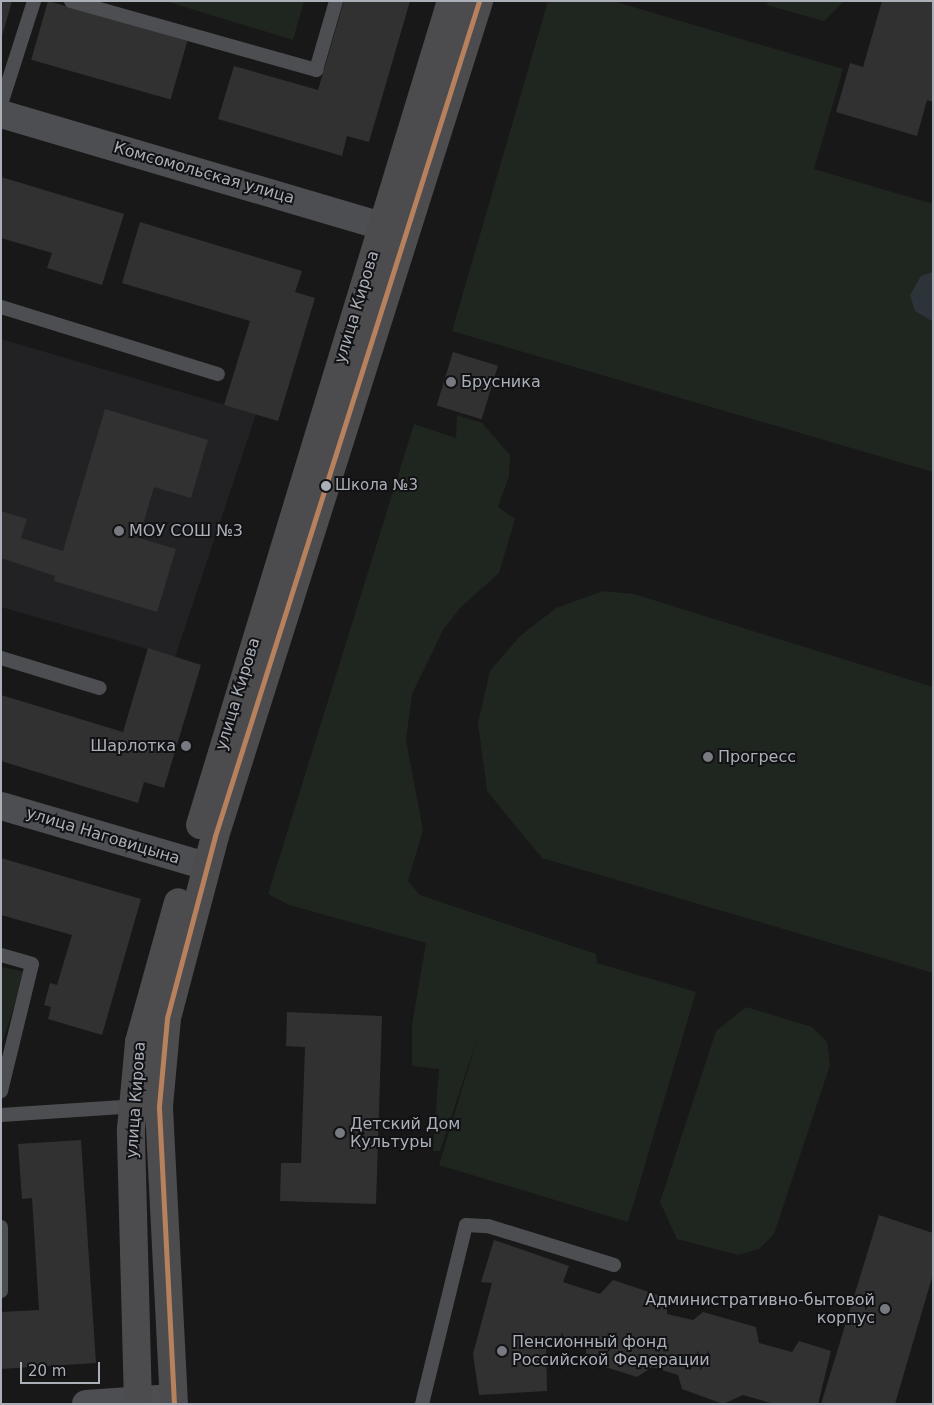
<!DOCTYPE html>
<meta charset="utf-8">
<style>
body{margin:0}
#map{position:relative;width:934px;height:1405px;overflow:hidden;background:#181818;font-family:"DejaVu Sans",sans-serif}
div>[style]{position:absolute}
[style*='--x']{left:calc(var(--x)*1px);top:calc(var(--y)*1px);width:calc(var(--w)*1px);rotate:calc(var(--a)*1deg)}
.built>*{inset:0;background:#222224}
.green>*{inset:0;background:#1f251f}
.water>*{inset:0;background:#2c3439}
.building>*{inset:0;background:#313132;transform-origin:0 0}
.service>*{height:14px;margin:-7px;padding:0 7px;transform-origin:7px;border-radius:7px;background:#4d4e51}
.minor>*{height:28px;margin:-14px;padding:0 14px;transform-origin:14px;border-radius:14px;background:#4d4e51}
.secondary>*{height:28px;margin:-14px;padding:0 14px;transform-origin:14px;border-radius:14px;background:#4c4c4f}
.bus-1>*{height:5px;margin:-2.5px;padding:0 2.5px;transform-origin:2.5px;border-radius:2.5px;background:#b6815c}
.dots>*{width:14px;height:14px;translate:-50% -50%;box-sizing:border-box;border:2px solid #121214;border-radius:50%}
span{translate:-50% -50%;white-space:nowrap;text-align:center;line-height:1.15;-webkit-text-stroke:4px #121214;paint-order:stroke}
.bus-label{font-size:15px;color:#aaafb8}
.left{translate:0 -50%;text-align:left}
.street-label{font-size:16px;color:#aaafb8}
.poi-label{font-size:16px;color:#aaafb8}
.right{translate:-100% -50%;text-align:right}
.frame{position:absolute;inset:0;border:2px solid #aaafb8;pointer-events:none}
.scale{position:absolute;left:20px;top:1362px;width:80px;height:22px;box-sizing:border-box;border:2px solid #aaafb8;border-top:0;padding-left:6px;font-size:15px;line-height:18px;white-space:nowrap;color:#aaafb8;-webkit-text-stroke:4px #121214;paint-order:stroke}
</style>
<div id="map">
<div class="built">
<div style="clip-path:polygon(1px 339px,256px 414px,175px 657px,1px 607px)"></div>
</div>
<div class="green">
<div style="clip-path:polygon(165px 1px,304px 1px,293px 40px)"></div>
<div style="clip-path:polygon(548px 1px,613px 1px,843px 69px,814px 169px,933px 204px,933px 472px,452px 331px)"></div>
<div style="clip-path:polygon(768px 1px,844px 1px,824px 21px,767px 5px)"></div>
<div style="clip-path:polygon(457px 415px,482px 423px,510px 455px,509px 476px,498px 507px,515px 519px,499px 573px,460px 608px,443px 630px,412px 694px,406px 740px,423px 830px,408px 881px,420px 895px,596px 954px,597px 963px,696px 992px,628px 1222px,439px 1165px,478px 1036px,440px 1151px,433px 1151px,439px 1069px,412px 1066px,412px 1025px,426px 943px,289px 905px,268px 894px,414px 424px,456px 438px)"></div>
<div style="clip-path:polygon(603px 591px,634px 594px,933px 687px,933px 973px,542px 858px,522px 834px,487px 791px,478px 723px,490px 671px,519px 637px,556px 608px)"></div>
<div style="clip-path:polygon(1px 967px,25px 972px,1px 1047px)"></div>
<div style="clip-path:polygon(746px 1007px,812px 1027px,827px 1042px,830px 1065px,774px 1234px,759px 1249px,738px 1255px,677px 1239px,660px 1202px,716px 1031px)"></div>
</div>
<div class="water">
<div style="clip-path:polygon(933px 272px,933px 320px,930px 320px,915px 311px,910px 295px,921px 276px)"></div>
</div>
<div class="building">
<div style="clip-path:polygon(1px 1px,12px 1px,2px 36px,1px 36px)"></div>
<div style="left:48px;top:1px;width:145px;height:61px;rotate:16deg"></div>
<div style="clip-path:polygon(344px 1px,410px 1px,369px 142px,347px 136px,342px 156px,218px 119px,234px 66px,318px 90px)"></div>
<div style="clip-path:polygon(882px 1px,933px 1px,933px 102px,927px 100px,917px 136px,836px 112px,850px 63px,863px 67px)"></div>
<div style="clip-path:polygon(1px 177px,124px 214px,102px 285px,47px 268px,52px 253px,1px 238px)"></div>
<div style="clip-path:polygon(140px 222px,302px 271px,295px 292px,315px 298px,278px 421px,224px 405px,250px 321px,122px 283px)"></div>
<div style="left:453px;top:352px;width:47px;height:56px;rotate:17deg"></div>
<div style="clip-path:polygon(105px 409px,208px 440px,191px 498px,154px 487px,139px 538px,176px 549px,157px 612px,54px 581px,55px 576px,1px 558px,1px 511px,27px 519px,21px 538px,63px 551px)"></div>
<div style="clip-path:polygon(148px 648px,201px 665px,164px 788px,144px 782px,138px 803px,1px 761px,1px 695px,123px 732px)"></div>
<div style="clip-path:polygon(1px 858px,141px 899px,102px 1035px,48px 1019px,51px 1007px,44px 1005px,50px 983px,57px 985px,72px 935px,1px 915px)"></div>
<div style="clip-path:polygon(287px 1012px,382px 1016px,376px 1204px,280px 1201px,281px 1163px,301px 1163px,305px 1047px,286px 1046px)"></div>
<div style="clip-path:polygon(81px 1140px,96px 1363px,1px 1369px,1px 1312px,39px 1310px,32px 1198px,22px 1199px,18px 1144px)"></div>
<div style="clip-path:polygon(879px 1215px,933px 1233px,933px 1274px,895px 1404px,821px 1404px)"></div>
<div style="clip-path:polygon(494px 1240px,569px 1266px,563px 1282px,600px 1294px,613px 1280px,667px 1298px,667px 1314px,693px 1320px,703px 1312px,756px 1327px,759px 1343px,792px 1352px,799px 1341px,831px 1351px,818px 1404px,774px 1404px,743px 1395px,723px 1404px,682px 1389px,678px 1375px,652px 1367px,637px 1377px,586px 1361px,586px 1347px,546px 1338px,547px 1391px,479px 1395px,473px 1354px,492px 1283px,481px 1282px)"></div>
</div>
<div class="service">
<div style="--x:71;--y:1;--w:255;--a:15.7"></div>
<div style="--x:316;--y:70;--w:72;--a:-73.8"></div>
<div style="--x:1;--y:104;--w:108;--a:-72.2"></div>
<div style="--x:1;--y:307;--w:227;--a:17.2"></div>
<div style="--x:1;--y:658;--w:103;--a:16.9"></div>
<div style="--x:1;--y:955;--w:32;--a:16"></div>
<div style="--x:32;--y:964;--w:131;--a:103.7"></div>
<div style="--x:1;--y:1115;--w:137;--a:-3.8"></div>
<div style="--x:1;--y:1227;--w:64;--a:90"></div>
<div style="--x:422;--y:1404;--w:184;--a:-76.2"></div>
<div style="--x:466;--y:1225;--w:22;--a:3"></div>
<div style="--x:488;--y:1226;--w:132;--a:17.2"></div>
</div>
<div class="minor">
<div style="--x:1;--y:114;--w:421;--a:16.4"></div>
<div style="--x:1;--y:806;--w:214;--a:16.3"></div>
<div style="--x:86;--y:1404;--w:87;--a:-3.9"></div>
</div>
<div class="secondary">
<div style="--x:200;--y:825;--w:861;--a:-73.06"></div>
<div style="--x:138;--y:1404;--w:275;--a:-91.5"></div>
<div style="--x:131;--y:1129;--w:87;--a:-84.7"></div>
<div style="--x:139;--y:1042;--w:145;--a:-74.4"></div>
<div style="--x:174;--y:1404;--w:298;--a:-92.9"></div>
<div style="--x:159;--y:1106;--w:88;--a:-84.8"></div>
<div style="--x:167;--y:1018;--w:188;--a:-75.2"></div>
<div style="--x:215;--y:836;--w:876;--a:-72.45"></div>
</div>
<div class="bus-1">
<div style="--x:174;--y:1404;--w:298;--a:-92.9"></div>
<div style="--x:159;--y:1106;--w:88;--a:-84.8"></div>
<div style="--x:167;--y:1018;--w:188;--a:-75.2"></div>
<div style="--x:215;--y:836;--w:876;--a:-72.45"></div>
</div>
<div class="dots">
<div style="left:451px;top:382px;background:#777a80"></div>
<div style="left:326px;top:486px;background:#aaafb8"></div>
<div style="left:119px;top:531px;background:#777a80"></div>
<div style="left:186px;top:746px;background:#777a80"></div>
<div style="left:708px;top:757px;background:#777a80"></div>
<div style="left:340px;top:1133px;background:#777a80"></div>
<div style="left:885px;top:1309px;background:#777a80"></div>
<div style="left:502px;top:1351px;background:#777a80"></div>
</div>
<div class="bus-label">
<span class="left" style="left:335px;top:486px">Школа №3</span>
</div>
<div class="street-label">
<span style="left:204px;top:173px;rotate:16deg">Комсомольская улица</span>
<span style="left:357px;top:307px;rotate:-73deg">улица Кирова</span>
<span style="left:238px;top:694px;rotate:-73deg">улица Кирова</span>
<span style="left:103px;top:836px;rotate:17deg">улица Наговицына</span>
<span style="left:136px;top:1100px;rotate:-86deg">улица Кирова</span>
</div>
<div class="poi-label">
<span class="left" style="left:461px;top:382px">Брусника</span>
<span class="left" style="left:129px;top:531px">МОУ СОШ №3</span>
<span class="right" style="left:176px;top:746px">Шарлотка</span>
<span class="left" style="left:718px;top:757px">Прогресс</span>
<span class="left" style="left:350px;top:1133px">Детский Дом<br>Культуры</span>
<span class="right" style="left:875px;top:1309px">Административно-бытовой<br>корпус</span>
<span class="left" style="left:512px;top:1351px">Пенсионный фонд<br>Российской Федерации</span>
</div>
<div class="frame"></div>
<div class="scale">20 m</div>
</div>
